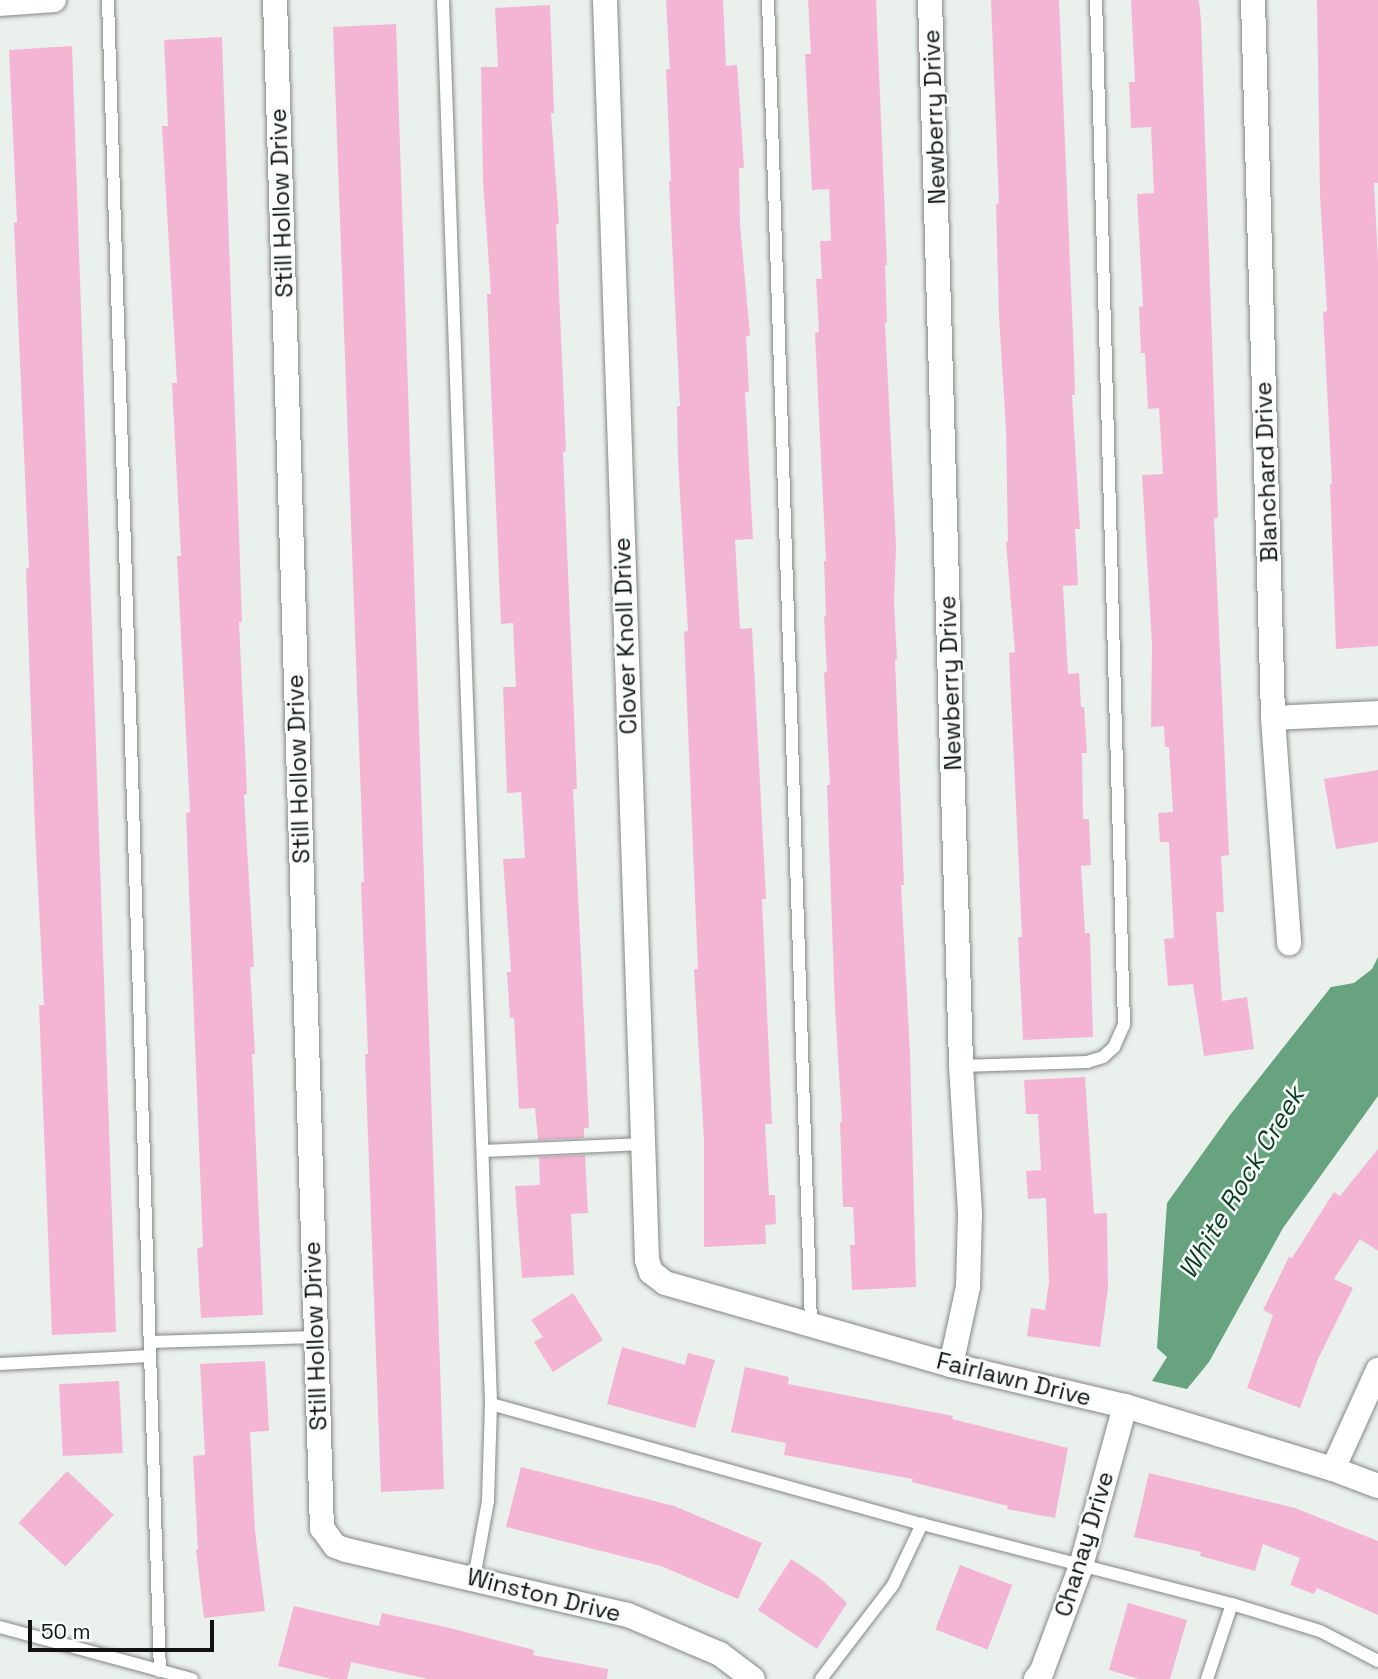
<!DOCTYPE html>
<style>
body{margin:0}
#map{position:relative;width:1378px;height:1679px;overflow:hidden;background:#eaf0ec;font-family:"Space Grotesk",sans-serif}
div>[style]{position:absolute}
[style*='--x']{left:calc(var(--x)*1px);top:calc(var(--y)*1px);width:calc(var(--w)*1px);rotate:calc(var(--a)*1deg)}
.water>*{inset:0;background:#67a37f}
.building>*{inset:0;background:#f4b5d4;transform-origin:0 0}
.roads{filter:drop-shadow(0 0 2px #848885) drop-shadow(0 0 2px #848885)}
.lane>*{height:12px;margin:-6px;padding:0 6px;transform-origin:6px;border-radius:6px;background:#fff}
.street>*{height:24px;margin:-12px;padding:0 12px;transform-origin:12px;border-radius:12px;background:#fff}
span{translate:-50% -50%;white-space:nowrap;text-align:center;line-height:1.15;-webkit-text-stroke:5px #f7fdf9;paint-order:stroke}
.street-label{font-size:24px;color:#111311}
.water-label{font-size:26px;color:#0c3d24;font-style:italic}
.scale{position:absolute;left:28px;top:1620px;width:186px;height:32px;box-sizing:border-box;border:4px solid #111311;border-top:0;padding-left:9px;font-size:21px;line-height:24px;white-space:nowrap;color:#111311;-webkit-text-stroke:5px #f7fdf9;paint-order:stroke}
</style>
<div id="map">
<div class="water">
<div style="clip-path:polygon(1378px 957px,1378px 1096px,1283px 1228px,1209px 1362px,1187px 1389px,1152px 1381px,1167px 1357px,1157px 1348px,1167px 1203px,1230px 1115px,1331px 987px,1354px 983px,1372px 969px)"></div>
</div>
<div class="building">
<div style="clip-path:polygon(666px 0,723px 0,726px 66px,737px 65px,741px 122px,744px 168px,739px 168px,740px 224px,750px 336px,746px 336px,749px 392px,745px 392px,753px 539px,735px 540px,740px 629px,752px 628px,766px 899px,762px 899px,772px 1124px,765px 1124px,769px 1195px,775px 1195px,776px 1224px,765px 1225px,766px 1244px,704px 1247px,704px 1140px,694px 969px,698px 969px,684px 632px,688px 631px,678px 460px,677px 406px,680px 406px,669px 181px,671px 181px,666px 69px,670px 69px)"></div>
<div style="clip-path:polygon(808px 0,876px 0,887px 265px,885px 265px,887px 322px,885px 322px,896px 546px,894px 603px,897px 659px,895px 660px,904px 885px,901px 885px,910px 1053px,916px 1287px,852px 1290px,850px 1245px,855px 1245px,853px 1207px,843px 1207px,840px 1122px,842px 1122px,835px 1008px,827px 785px,830px 785px,824px 673px,827px 672px,824px 616px,826px 616px,824px 561px,826px 561px,815px 333px,819px 332px,816px 279px,822px 279px,820px 241px,831px 241px,829px 189px,812px 190px,805px 54px,811px 54px)"></div>
<div style="clip-path:polygon(991px 0,1059px 0,1074px 359px,1075px 395px,1072px 395px,1080px 529px,1075px 529px,1078px 585px,1063px 586px,1068px 674px,1079px 673px,1081px 707px,1084px 707px,1087px 753px,1082px 753px,1083px 819px,1089px 819px,1091px 865px,1081px 866px,1085px 933px,1090px 933px,1093px 1037px,1023px 1040px,1018px 937px,1022px 937px,1009px 653px,1015px 652px,1006px 542px,1008px 542px,1006px 429px,999px 317px,996px 204px,999px 203px)"></div>
<div style="clip-path:polygon(1131px 0,1199px 0,1201px 21px,1218px 518px,1214px 518px,1229px 855px,1221px 856px,1224px 912px,1216px 912px,1222px 1001px,1247px 997px,1254px 1049px,1204px 1056px,1193px 984px,1168px 986px,1164px 939px,1174px 938px,1169px 842px,1160px 842px,1158px 813px,1173px 812px,1169px 747px,1165px 747px,1164px 726px,1151px 727px,1152px 644px,1142px 475px,1163px 474px,1159px 408px,1148px 409px,1145px 353px,1141px 353px,1139px 307px,1143px 306px,1137px 194px,1154px 193px,1151px 127px,1131px 128px,1129px 82px,1135px 82px)"></div>
<div style="clip-path:polygon(1317px 0,1378px 0,1378px 183px,1374px 183px,1378px 259px,1378px 646px,1336px 649px,1330px 484px,1332px 484px,1323px 312px,1327px 311px,1320px 195px)"></div>
<div style="clip-path:polygon(550px 5px,554px 113px,551px 113px,559px 224px,556px 224px,566px 451px,563px 452px,577px 789px,573px 789px,589px 1128px,584px 1128px,584px 1138px,538px 1140px,535px 1108px,519px 1109px,514px 1018px,510px 1018px,507px 972px,511px 972px,503px 859px,525px 858px,521px 792px,507px 793px,503px 687px,516px 687px,513px 623px,501px 624px,487px 294px,491px 294px,483px 181px,481px 67px,498px 67px,495px 8px)"></div>
<div style="clip-path:polygon(396px 24px,444px 1489px,381px 1492px,365px 1054px,368px 1054px,361px 883px,364px 882px,333px 27px)"></div>
<div style="clip-path:polygon(222px 37px,242px 622px,239px 622px,247px 794px,244px 795px,254px 967px,250px 967px,255px 1054px,252px 1054px,263px 1315px,201px 1318px,197px 1248px,203px 1247px,186px 813px,190px 812px,177px 556px,181px 556px,172px 383px,177px 383px,162px 126px,168px 126px,164px 40px)"></div>
<div style="clip-path:polygon(72px 46px,116px 1332px,52px 1335px,39px 1005px,44px 1005px,35px 830px,26px 569px,29px 568px,14px 223px,17px 222px,9px 50px)"></div>
<div style="clip-path:polygon(1378px 770px,1378px 842px,1336px 849px,1324px 779px)"></div>
<div style="clip-path:polygon(1085px 1077px,1094px 1214px,1107px 1213px,1108px 1288px,1100px 1347px,1027px 1336px,1031px 1308px,1045px 1310px,1049px 1282px,1046px 1198px,1028px 1199px,1026px 1171px,1041px 1170px,1038px 1114px,1026px 1114px,1024px 1080px)"></div>
<div style="clip-path:polygon(1378px 1149px,1378px 1251px,1360px 1239px,1334px 1279px,1353px 1288px,1318px 1359px,1300px 1408px,1247px 1388px,1273px 1315px,1263px 1310px,1289px 1257px,1292px 1258px,1334px 1192px,1340px 1196px)"></div>
<div style="clip-path:polygon(585px 1155px,588px 1213px,571px 1214px,574px 1275px,522px 1278px,515px 1186px,540px 1185px,539px 1157px)"></div>
<div style="clip-path:polygon(573px 1293px,603px 1340px,553px 1372px,534px 1342px,543px 1337px,531px 1320px)"></div>
<div style="clip-path:polygon(622px 1347px,685px 1365px,688px 1353px,715px 1360px,695px 1428px,607px 1404px)"></div>
<div style="clip-path:polygon(265px 1361px,269px 1431px,250px 1432px,255px 1531px,265px 1611px,204px 1618px,196px 1550px,198px 1549px,193px 1456px,205px 1455px,200px 1364px)"></div>
<div style="clip-path:polygon(745px 1367px,789px 1377px,788px 1384px,953px 1416px,952px 1419px,1068px 1448px,1055px 1518px,1007px 1509px,1008px 1506px,912px 1482px,913px 1479px,784px 1455px,786px 1443px,731px 1432px)"></div>
<div style="left:119px;top:1381px;width:72px;height:60px;rotate:87deg"></div>
<div style="clip-path:polygon(521px 1467px,674px 1506px,762px 1543px,738px 1599px,661px 1566px,506px 1527px)"></div>
<div style="left:67px;top:1471px;width:64px;height:71px;rotate:43deg"></div>
<div style="clip-path:polygon(1149px 1473px,1295px 1508px,1378px 1541px,1378px 1615px,1317px 1588px,1314px 1594px,1290px 1585px,1300px 1558px,1263px 1544px,1255px 1571px,1200px 1556px,1201px 1552px,1134px 1537px)"></div>
<div style="clip-path:polygon(791px 1559px,822px 1580px,847px 1603px,817px 1649px,758px 1610px)"></div>
<div style="left:960px;top:1565px;width:56px;height:69px;rotate:21deg"></div>
<div style="clip-path:polygon(1128px 1603px,1187px 1620px,1170px 1679px,1139px 1679px,1109px 1670px)"></div>
<div style="clip-path:polygon(294px 1606px,379px 1626px,382px 1613px,450px 1628px,534px 1650px,533px 1655px,608px 1669px,607px 1679px,428px 1679px,351px 1662px,347px 1679px,331px 1679px,278px 1666px)"></div>
</div>
<div class="roads">
<div class="lane">
<div style="--x:108;--y:0;--w:1672;--a:88.22"></div>
<div style="--x:443;--y:0;--w:1405;--a:88.04"></div>
<div style="--x:491;--y:1404;--w:97;--a:91.8"></div>
<div style="--x:488;--y:1501;--w:78;--a:100.3"></div>
<div style="--x:768;--y:0;--w:1325;--a:88.14"></div>
<div style="--x:961;--y:1066;--w:126;--a:-1.8"></div>
<div style="--x:1087;--y:1062;--w:17;--a:-17"></div>
<div style="--x:1103;--y:1057;--w:15;--a:-42"></div>
<div style="--x:1114;--y:1047;--w:24;--a:-66"></div>
<div style="--x:1124;--y:1025;--w:1025;--a:-91.56"></div>
<div style="--x:483;--y:1151;--w:161;--a:-2.5"></div>
<div style="--x:150;--y:1342;--w:165;--a:-1.7"></div>
<div style="--x:0;--y:1364;--w:150;--a:-3.1"></div>
<div style="--x:491;--y:1404;--w:447;--a:15.6"></div>
<div style="--x:922;--y:1524;--w:320;--a:14.5"></div>
<div style="--x:1232;--y:1604;--w:92;--a:17.1"></div>
<div style="--x:1320;--y:1631;--w:65;--a:27.3"></div>
<div style="--x:0;--y:1627;--w:199;--a:15.2"></div>
<div style="--x:821;--y:1679;--w:118;--a:-52.5"></div>
<div style="--x:893;--y:1585;--w:68;--a:-64.6"></div>
<div style="--x:1207;--y:1679;--w:79;--a:-71.6"></div>
</div>
<div class="street">
<div style="--x:275;--y:0;--w:1529;--a:88.24"></div>
<div style="--x:322;--y:1528;--w:22;--a:54"></div>
<div style="--x:335;--y:1546;--w:12;--a:20"></div>
<div style="--x:346;--y:1550;--w:289;--a:13"></div>
<div style="--x:628;--y:1615;--w:100;--a:23"></div>
<div style="--x:720;--y:1654;--w:41;--a:37.1"></div>
<div style="--x:605;--y:0;--w:1261;--a:88.09"></div>
<div style="--x:647;--y:1260;--w:13;--a:72"></div>
<div style="--x:651;--y:1272;--w:18;--a:38"></div>
<div style="--x:665;--y:1283;--w:298;--a:16"></div>
<div style="--x:951;--y:1365;--w:179;--a:13.3"></div>
<div style="--x:1125;--y:1406;--w:217;--a:16.9"></div>
<div style="--x:1333;--y:1469;--w:48;--a:20.7"></div>
<div style="--x:930;--y:0;--w:1066;--a:88.33"></div>
<div style="--x:961;--y:1066;--w:149;--a:86.5"></div>
<div style="--x:970;--y:1215;--w:72;--a:91.6"></div>
<div style="--x:968;--y:1287;--w:80;--a:102.3"></div>
<div style="--x:1253;--y:0;--w:718;--a:88.4"></div>
<div style="--x:1273;--y:718;--w:226;--a:85.9"></div>
<div style="--x:0;--y:4;--w:54;--a:-4.2"></div>
<div style="--x:1273;--y:718;--w:105;--a:-2.7"></div>
<div style="--x:1333;--y:1469;--w:109;--a:-65.6"></div>
<div style="--x:1036;--y:1679;--w:10;--a:-53"></div>
<div style="--x:1042;--y:1671;--w:112;--a:-69.6"></div>
<div style="--x:1081;--y:1566;--w:166;--a:-74.6"></div>
</div>
</div>
<div class="street-label">
<span style="left:934px;top:117px;rotate:-92deg">Newberry Drive</span>
<span style="left:281px;top:203px;rotate:-92deg">Still Hollow Drive</span>
<span style="left:1266px;top:472px;rotate:-92deg">Blanchard Drive</span>
<span style="left:625px;top:636px;rotate:-92deg">Clover Knoll Drive</span>
<span style="left:950px;top:683px;rotate:-92deg">Newberry Drive</span>
<span style="left:298px;top:769px;rotate:-92deg">Still Hollow Drive</span>
<span style="left:315px;top:1336px;rotate:-92deg">Still Hollow Drive</span>
<span style="left:1014px;top:1379px;rotate:14deg">Fairlawn Drive</span>
<span style="left:1084px;top:1544px;rotate:-73deg">Chanay Drive</span>
<span style="left:544px;top:1595px;rotate:14deg">Winston Drive</span>
</div>
<div class="water-label">
<span style="left:1242px;top:1183px;rotate:-59deg">White Rock Creek</span>
</div>
<div class="scale">50 m</div>
</div>
